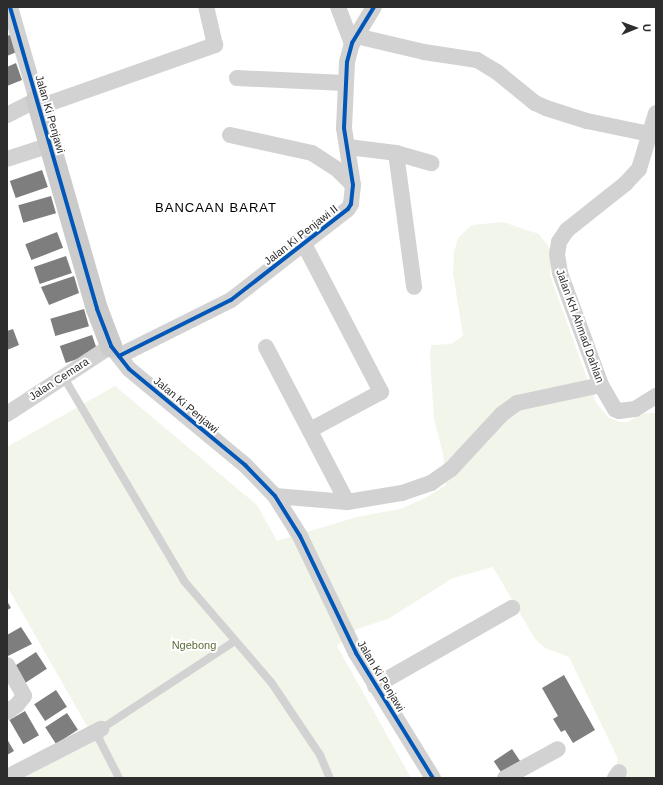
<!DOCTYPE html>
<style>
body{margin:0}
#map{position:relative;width:663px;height:785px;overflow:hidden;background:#fff;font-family:Arial,sans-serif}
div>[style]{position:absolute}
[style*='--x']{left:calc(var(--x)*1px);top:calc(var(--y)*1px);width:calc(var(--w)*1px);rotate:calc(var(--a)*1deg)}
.green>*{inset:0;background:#f2f5ea}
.building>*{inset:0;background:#7e7e7e;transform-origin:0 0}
.lane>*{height:8px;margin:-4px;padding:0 4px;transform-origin:4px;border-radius:4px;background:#d2d2d2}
.street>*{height:16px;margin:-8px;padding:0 8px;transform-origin:8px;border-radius:8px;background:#d2d2d2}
.secondary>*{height:22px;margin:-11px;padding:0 11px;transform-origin:11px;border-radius:11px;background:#cbcbcb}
.cycleway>*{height:4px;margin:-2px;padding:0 2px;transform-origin:2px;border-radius:2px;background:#0057b8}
span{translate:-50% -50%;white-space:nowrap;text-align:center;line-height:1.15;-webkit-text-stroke:4px #fff;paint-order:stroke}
.street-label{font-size:11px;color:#2d2d2d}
.park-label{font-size:11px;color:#596c36}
.quarter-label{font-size:13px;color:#000;letter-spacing:1px}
.frame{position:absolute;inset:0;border:8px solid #2d2d2d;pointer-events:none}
.north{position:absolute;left:615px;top:8px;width:40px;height:40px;-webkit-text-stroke:3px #fff;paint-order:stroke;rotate:89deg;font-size:11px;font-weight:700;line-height:16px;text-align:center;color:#2d2d2d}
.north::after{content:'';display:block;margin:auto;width:14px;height:18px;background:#2d2d2d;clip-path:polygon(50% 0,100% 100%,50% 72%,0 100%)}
</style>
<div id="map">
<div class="green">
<div style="clip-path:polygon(503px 222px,539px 234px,552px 251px,550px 275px,596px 403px,609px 418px,620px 422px,627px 422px,645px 413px,656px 413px,656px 778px,613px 778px,618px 759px,569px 657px,545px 648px,535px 639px,493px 567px,453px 578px,388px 619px,357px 629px,337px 646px,411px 778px,14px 778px,92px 735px,7px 586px,7px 447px,115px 386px,257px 505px,277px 541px,357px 517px,400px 509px,425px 498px,446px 485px,443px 454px,434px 419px,430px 358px,431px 345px,451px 344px,463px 336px,453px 273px,454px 252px,458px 238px,472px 225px)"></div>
</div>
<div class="building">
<div style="clip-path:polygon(13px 34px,19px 51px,7px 56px,7px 36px)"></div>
<div style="clip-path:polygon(16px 63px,22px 80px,7px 86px,7px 67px)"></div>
<div style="left:42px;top:170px;width:18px;height:34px;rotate:71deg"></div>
<div style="left:51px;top:196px;width:18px;height:34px;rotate:74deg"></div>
<div style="left:57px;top:232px;width:17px;height:34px;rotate:69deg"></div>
<div style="left:66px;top:256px;width:18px;height:34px;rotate:71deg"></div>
<div style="clip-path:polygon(74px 276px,79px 293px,49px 305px,41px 287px)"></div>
<div style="left:84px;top:309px;width:18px;height:35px;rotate:74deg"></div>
<div style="clip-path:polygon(13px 329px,19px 345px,7px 350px,7px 331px)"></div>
<div style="left:92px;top:335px;width:18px;height:34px;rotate:71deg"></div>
<div style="clip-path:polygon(7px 601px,11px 608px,7px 610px)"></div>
<div style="clip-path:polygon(21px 627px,32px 644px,8px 656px,7px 635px)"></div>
<div style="left:36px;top:652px;width:20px;height:26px;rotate:57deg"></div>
<div style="clip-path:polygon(564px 675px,595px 730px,573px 743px,565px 730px,561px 732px,553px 719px,558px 716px,542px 688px)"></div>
<div style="left:56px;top:690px;width:20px;height:26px;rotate:57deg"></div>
<div style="left:25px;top:711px;width:28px;height:18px;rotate:60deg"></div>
<div style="left:67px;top:713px;width:20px;height:26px;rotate:57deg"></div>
<div style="clip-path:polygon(7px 739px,14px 751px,7px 755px)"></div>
<div style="left:512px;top:749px;width:18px;height:22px;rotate:56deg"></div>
</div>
<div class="lane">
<div style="--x:63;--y:376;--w:238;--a:59.4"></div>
<div style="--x:184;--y:581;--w:133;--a:49.3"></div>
<div style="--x:271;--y:682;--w:88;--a:56.1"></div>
<div style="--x:320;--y:755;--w:25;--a:67"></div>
<div style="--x:119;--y:778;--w:44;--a:-117.1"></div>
<div style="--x:99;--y:739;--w:10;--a:-79"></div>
<div style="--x:101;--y:729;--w:160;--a:-33.3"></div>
</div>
<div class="street">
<div style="--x:338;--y:7;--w:39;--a:69"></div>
<div style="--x:356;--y:36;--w:70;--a:13.2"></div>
<div style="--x:424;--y:52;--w:54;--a:8.6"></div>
<div style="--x:477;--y:60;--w:23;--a:31"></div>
<div style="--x:497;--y:72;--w:49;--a:39.2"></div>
<div style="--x:535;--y:103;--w:12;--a:24"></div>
<div style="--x:546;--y:108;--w:43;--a:17.6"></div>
<div style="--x:587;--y:121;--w:64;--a:11.7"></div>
<div style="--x:237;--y:78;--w:108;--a:2.7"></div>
<div style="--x:39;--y:107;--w:187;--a:-19.4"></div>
<div style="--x:215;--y:45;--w:39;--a:-103"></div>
<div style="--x:656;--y:113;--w:59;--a:106.9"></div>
<div style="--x:639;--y:169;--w:21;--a:133"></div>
<div style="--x:625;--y:184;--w:74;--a:141.6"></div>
<div style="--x:567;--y:230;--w:14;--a:124"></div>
<div style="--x:559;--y:242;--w:12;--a:99"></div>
<div style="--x:557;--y:254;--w:19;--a:81"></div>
<div style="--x:560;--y:273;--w:119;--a:69.9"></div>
<div style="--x:601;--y:385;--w:28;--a:60"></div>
<div style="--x:615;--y:409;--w:4;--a:27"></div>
<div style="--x:619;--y:411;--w:16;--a:-7"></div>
<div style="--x:635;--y:409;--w:25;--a:-32"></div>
<div style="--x:7;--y:115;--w:34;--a:-27"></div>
<div style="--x:37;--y:100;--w:97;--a:-106.2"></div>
<div style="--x:230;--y:135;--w:84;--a:12.4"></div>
<div style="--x:312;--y:153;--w:31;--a:33"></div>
<div style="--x:338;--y:170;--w:21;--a:45"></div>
<div style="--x:348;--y:147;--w:48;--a:7.1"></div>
<div style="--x:396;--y:153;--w:135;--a:82.3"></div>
<div style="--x:396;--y:153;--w:37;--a:16"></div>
<div style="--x:7;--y:159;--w:45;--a:-18"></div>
<div style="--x:304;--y:244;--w:167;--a:62.5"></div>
<div style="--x:381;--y:392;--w:81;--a:151.8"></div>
<div style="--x:266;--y:347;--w:175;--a:62.4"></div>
<div style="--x:119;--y:356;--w:125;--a:-26.6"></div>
<div style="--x:231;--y:300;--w:148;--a:-37.9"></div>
<div style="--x:348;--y:209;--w:6;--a:-59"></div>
<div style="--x:351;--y:204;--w:19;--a:-84"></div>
<div style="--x:353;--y:185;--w:58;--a:-99"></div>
<div style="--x:344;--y:128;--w:66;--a:-87.4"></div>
<div style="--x:347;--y:62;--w:20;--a:-75"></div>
<div style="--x:352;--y:43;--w:42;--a:-58.6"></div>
<div style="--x:7;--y:414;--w:124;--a:-33.2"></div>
<div style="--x:111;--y:346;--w:29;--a:52"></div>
<div style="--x:129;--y:369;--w:151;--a:39.6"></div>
<div style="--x:245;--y:465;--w:43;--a:45.9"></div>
<div style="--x:275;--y:496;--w:47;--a:58"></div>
<div style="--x:300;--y:536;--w:130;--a:64.4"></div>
<div style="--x:356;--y:653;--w:147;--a:58.4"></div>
<div style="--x:275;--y:496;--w:72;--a:4.8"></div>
<div style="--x:347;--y:502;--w:56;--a:-9.3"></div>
<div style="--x:402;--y:493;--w:31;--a:-19"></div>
<div style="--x:431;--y:483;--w:24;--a:-35"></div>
<div style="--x:451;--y:469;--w:75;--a:-47.2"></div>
<div style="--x:502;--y:414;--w:19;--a:-36"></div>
<div style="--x:517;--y:403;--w:86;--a:-12.1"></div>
<div style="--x:7;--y:665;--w:35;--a:61"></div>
<div style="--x:24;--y:696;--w:11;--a:128"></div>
<div style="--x:17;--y:705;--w:12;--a:145"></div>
<div style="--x:375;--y:686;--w:158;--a:-29.7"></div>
<div style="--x:7;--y:777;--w:106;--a:-27.1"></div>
<div style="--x:505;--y:778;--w:60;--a:-28.7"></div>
<div style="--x:615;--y:778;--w:7;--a:-56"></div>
</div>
<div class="secondary">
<div style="--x:37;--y:100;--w:217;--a:74"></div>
<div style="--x:97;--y:309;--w:40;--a:69"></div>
</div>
<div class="cycleway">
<div style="--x:10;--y:7;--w:314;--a:73.9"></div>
<div style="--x:97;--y:309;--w:40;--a:69"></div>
<div style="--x:111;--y:346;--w:29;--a:52"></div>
<div style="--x:129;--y:369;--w:151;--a:39.6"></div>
<div style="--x:245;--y:465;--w:43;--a:45.9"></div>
<div style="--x:275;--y:496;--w:47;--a:58"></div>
<div style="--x:300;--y:536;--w:130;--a:64.4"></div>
<div style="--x:356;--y:653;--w:147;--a:58.4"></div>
<div style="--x:119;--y:356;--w:125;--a:-26.6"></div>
<div style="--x:231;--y:300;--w:148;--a:-37.9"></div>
<div style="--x:348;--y:209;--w:6;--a:-59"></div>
<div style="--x:351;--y:204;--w:19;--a:-84"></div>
<div style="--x:353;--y:185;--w:58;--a:-99"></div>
<div style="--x:344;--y:128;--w:66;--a:-87.4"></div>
<div style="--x:347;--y:62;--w:20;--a:-75"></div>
<div style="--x:352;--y:43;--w:42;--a:-58.6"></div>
</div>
<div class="street-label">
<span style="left:50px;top:114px;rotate:74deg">Jalan Ki Penjawi</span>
<span style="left:301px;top:235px;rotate:-38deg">Jalan Ki Penjawi II</span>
<span style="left:580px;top:326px;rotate:70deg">Jalan KH Ahmad Dahlan</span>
<span style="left:59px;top:379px;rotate:-33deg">Jalan Cemara</span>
<span style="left:186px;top:405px;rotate:40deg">Jalan Ki Penjawi</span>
<span style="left:381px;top:676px;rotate:59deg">Jalan Ki Penjawi</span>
</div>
<div class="park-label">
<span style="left:194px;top:645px">Ngebong</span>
</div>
<div class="quarter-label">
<span style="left:216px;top:208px">BANCAAN BARAT</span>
</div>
<div class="frame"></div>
<div class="north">U</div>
</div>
